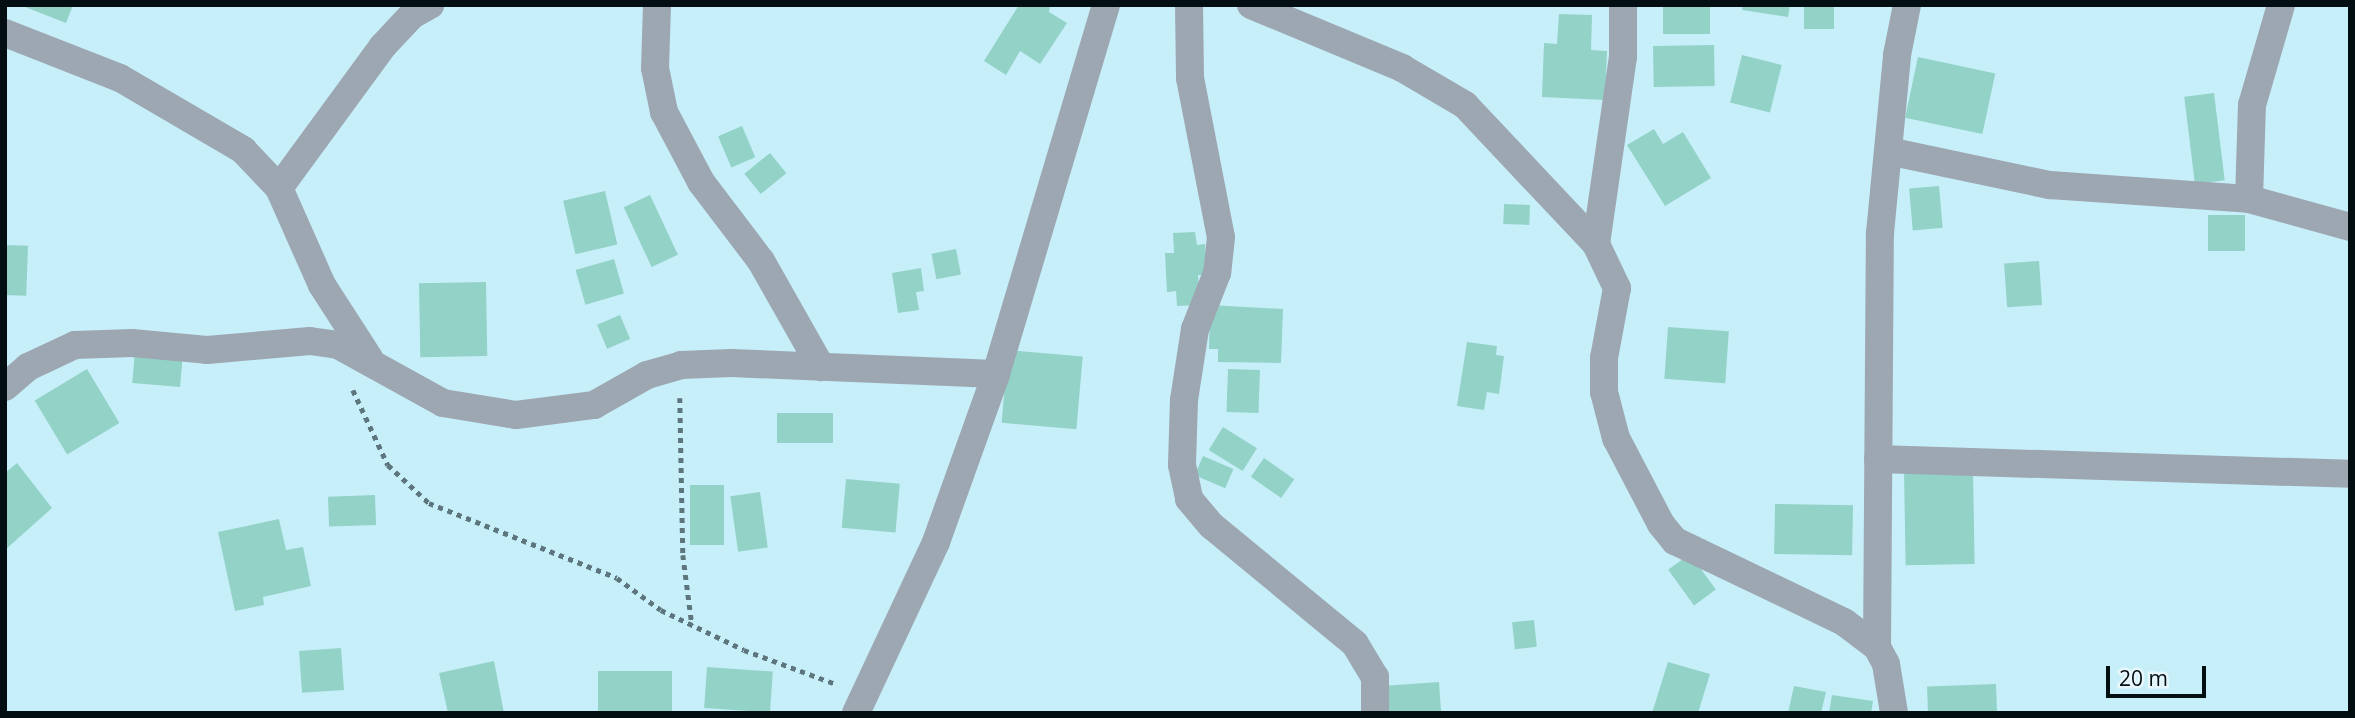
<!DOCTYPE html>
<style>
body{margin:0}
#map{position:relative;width:2355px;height:718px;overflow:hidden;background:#c7effa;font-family:"Open Sans",sans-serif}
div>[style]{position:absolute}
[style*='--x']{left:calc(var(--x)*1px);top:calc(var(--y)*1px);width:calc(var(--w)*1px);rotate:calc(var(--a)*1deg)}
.building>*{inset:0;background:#93d2c7;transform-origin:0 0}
.path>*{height:4.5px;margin-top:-2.25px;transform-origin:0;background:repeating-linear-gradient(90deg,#5d767d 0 5px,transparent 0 10px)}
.street>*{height:28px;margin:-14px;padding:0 14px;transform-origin:14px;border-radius:14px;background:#9da7b2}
span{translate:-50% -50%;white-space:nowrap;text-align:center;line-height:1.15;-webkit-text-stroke:5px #e8f7fc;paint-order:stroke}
.frame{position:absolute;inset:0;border:7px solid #020e12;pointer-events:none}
.scale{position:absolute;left:2106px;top:666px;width:100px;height:32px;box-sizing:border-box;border:4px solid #020e12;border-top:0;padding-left:9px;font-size:21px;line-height:24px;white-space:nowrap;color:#020e12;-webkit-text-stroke:5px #e8f7fc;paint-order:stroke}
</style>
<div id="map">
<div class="building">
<div style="clip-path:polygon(20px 5px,73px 5px,66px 23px)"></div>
<div style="clip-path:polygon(1019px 5px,1050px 5px,1049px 12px,1067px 23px,1040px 64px,1020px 51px,1006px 75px,984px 61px)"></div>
<div style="left:1663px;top:5px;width:47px;height:29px"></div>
<div style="clip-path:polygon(1743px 5px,1790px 5px,1788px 17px,1742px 10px)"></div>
<div style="left:1804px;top:5px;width:30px;height:24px"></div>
<div style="clip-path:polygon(1559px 14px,1592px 15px,1591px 50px,1607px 51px,1605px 100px,1542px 97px,1544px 43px,1557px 44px)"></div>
<div style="left:1714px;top:45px;width:41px;height:61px;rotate:89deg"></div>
<div style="left:1742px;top:55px;width:41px;height:49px;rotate:14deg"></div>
<div style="left:1918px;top:57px;width:79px;height:62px;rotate:12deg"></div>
<div style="left:2214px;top:93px;width:88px;height:30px;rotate:83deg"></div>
<div style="left:742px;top:126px;width:34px;height:26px;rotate:67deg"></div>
<div style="clip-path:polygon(1654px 129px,1663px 144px,1683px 132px,1711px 178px,1665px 206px,1627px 145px)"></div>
<div style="left:770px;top:153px;width:26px;height:33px;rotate:51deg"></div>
<div style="left:1939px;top:186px;width:42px;height:30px;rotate:85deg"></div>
<div style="left:605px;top:191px;width:55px;height:43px;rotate:77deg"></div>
<div style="left:650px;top:195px;width:66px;height:29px;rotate:65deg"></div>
<div style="left:1504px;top:204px;width:26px;height:20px;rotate:2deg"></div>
<div style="left:2208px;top:215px;width:37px;height:36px"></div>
<div style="clip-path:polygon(1195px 232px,1197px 245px,1205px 244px,1207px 275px,1198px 275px,1200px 305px,1177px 306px,1176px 291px,1167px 292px,1165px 253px,1174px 253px,1173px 233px)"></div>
<div style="left:5px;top:245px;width:23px;height:50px;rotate:2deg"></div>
<div style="left:956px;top:249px;width:26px;height:25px;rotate:79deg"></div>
<div style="left:614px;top:259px;width:36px;height:40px;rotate:74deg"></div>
<div style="left:2039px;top:261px;width:44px;height:35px;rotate:86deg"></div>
<div style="clip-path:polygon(921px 268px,924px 291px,916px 292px,919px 310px,898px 313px,892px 273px)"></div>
<div style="left:486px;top:282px;width:74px;height:67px;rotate:89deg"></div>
<div style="clip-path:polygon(1210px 305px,1283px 309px,1281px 363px,1218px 362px,1218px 349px,1209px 349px)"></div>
<div style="left:620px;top:315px;width:26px;height:25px;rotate:67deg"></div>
<div style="left:1668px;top:327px;width:61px;height:52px;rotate:4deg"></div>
<div style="clip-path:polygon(1467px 342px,1497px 346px,1496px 355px,1504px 356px,1499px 394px,1487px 392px,1484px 410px,1457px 406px)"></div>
<div style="left:1008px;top:350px;width:75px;height:73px;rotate:5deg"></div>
<div style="left:135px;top:351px;width:48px;height:32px;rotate:5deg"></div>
<div style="left:87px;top:369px;width:63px;height:61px;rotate:59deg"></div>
<div style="left:1228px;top:369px;width:32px;height:43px;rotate:2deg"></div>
<div style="left:777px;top:413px;width:56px;height:30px"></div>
<div style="left:1223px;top:427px;width:40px;height:27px;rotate:32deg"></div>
<div style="left:1203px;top:456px;width:33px;height:21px;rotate:23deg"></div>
<div style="left:1264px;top:458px;width:37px;height:23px;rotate:35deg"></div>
<div style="clip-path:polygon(17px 463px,52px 508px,5px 550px,5px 473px)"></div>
<div style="left:1973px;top:470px;width:94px;height:69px;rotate:89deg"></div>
<div style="left:846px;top:479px;width:54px;height:49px;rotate:5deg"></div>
<div style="left:690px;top:485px;width:34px;height:60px"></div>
<div style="left:760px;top:492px;width:56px;height:30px;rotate:82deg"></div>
<div style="left:375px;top:495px;width:30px;height:47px;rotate:88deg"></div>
<div style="left:1775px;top:504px;width:78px;height:50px;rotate:1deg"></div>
<div style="clip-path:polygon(279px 519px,286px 550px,303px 547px,311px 586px,263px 597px,264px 605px,235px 611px,218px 532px)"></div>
<div style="left:1690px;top:554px;width:44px;height:27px;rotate:54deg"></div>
<div style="left:1534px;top:620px;width:27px;height:22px;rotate:84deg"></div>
<div style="left:341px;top:648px;width:42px;height:42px;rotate:86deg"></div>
<div style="clip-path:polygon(494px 661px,504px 713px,448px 713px,439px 673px)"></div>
<div style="clip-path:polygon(1668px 662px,1710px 674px,1698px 713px,1652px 713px)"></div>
<div style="left:707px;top:667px;width:66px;height:41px;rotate:4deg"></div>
<div style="left:598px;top:671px;width:74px;height:42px"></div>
<div style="left:1439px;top:682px;width:31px;height:53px;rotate:86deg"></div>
<div style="left:1996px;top:684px;width:29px;height:69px;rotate:88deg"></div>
<div style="clip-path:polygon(1794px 686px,1826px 692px,1821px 713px,1788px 713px)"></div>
<div style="clip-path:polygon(1832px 695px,1873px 701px,1871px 713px,1829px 713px)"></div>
</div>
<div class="path">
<div style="--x:353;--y:390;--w:83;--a:65"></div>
<div style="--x:388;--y:465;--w:56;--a:42.8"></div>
<div style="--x:429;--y:503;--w:202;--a:21.7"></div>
<div style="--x:617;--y:578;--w:54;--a:36"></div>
<div style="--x:661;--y:610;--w:92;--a:25.7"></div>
<div style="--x:744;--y:650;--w:98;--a:20.3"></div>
<div style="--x:680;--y:398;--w:157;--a:88.9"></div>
<div style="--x:683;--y:555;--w:70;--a:82.6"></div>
</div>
<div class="street">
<div style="--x:657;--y:5;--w:63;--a:91.8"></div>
<div style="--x:655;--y:68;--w:45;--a:78.4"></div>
<div style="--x:664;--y:112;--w:79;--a:62.1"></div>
<div style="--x:701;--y:182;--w:99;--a:52.8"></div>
<div style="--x:761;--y:261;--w:122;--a:60.5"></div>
<div style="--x:1189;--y:5;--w:73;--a:89.2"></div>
<div style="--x:1190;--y:78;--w:162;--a:79"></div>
<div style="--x:1221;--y:237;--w:36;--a:96"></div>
<div style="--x:1217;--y:273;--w:60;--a:111.4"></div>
<div style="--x:1195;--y:329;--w:72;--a:98.8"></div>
<div style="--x:1184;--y:400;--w:65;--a:91.8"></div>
<div style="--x:1182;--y:465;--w:35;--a:78"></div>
<div style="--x:1189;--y:499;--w:35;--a:50"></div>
<div style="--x:1212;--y:526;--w:185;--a:39.5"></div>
<div style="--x:1355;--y:644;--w:39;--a:59"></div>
<div style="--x:1375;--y:677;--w:36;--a:90"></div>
<div style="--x:1251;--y:5;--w:164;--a:22.6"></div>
<div style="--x:1402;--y:68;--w:73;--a:30.4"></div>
<div style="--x:1465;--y:105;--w:191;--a:46.7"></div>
<div style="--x:1596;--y:244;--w:49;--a:64.5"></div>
<div style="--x:1617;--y:288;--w:71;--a:100.5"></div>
<div style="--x:1604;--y:358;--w:34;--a:90"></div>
<div style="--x:1604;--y:392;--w:48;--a:75.4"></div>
<div style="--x:1616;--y:438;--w:97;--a:62.4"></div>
<div style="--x:1661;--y:524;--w:22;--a:51"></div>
<div style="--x:1675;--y:541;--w:187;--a:25.6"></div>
<div style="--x:1844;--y:622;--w:41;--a:37.1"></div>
<div style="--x:1877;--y:647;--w:19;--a:62"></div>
<div style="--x:1886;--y:664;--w:50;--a:80.7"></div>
<div style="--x:5;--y:33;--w:123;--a:21.4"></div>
<div style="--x:120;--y:78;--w:143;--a:30.3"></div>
<div style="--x:243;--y:150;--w:52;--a:46.5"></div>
<div style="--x:279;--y:188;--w:106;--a:66.1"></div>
<div style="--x:322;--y:285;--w:87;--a:57.2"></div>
<div style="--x:1888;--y:151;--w:166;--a:11.9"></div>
<div style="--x:2050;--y:185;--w:199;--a:4"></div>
<div style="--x:2249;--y:199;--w:105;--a:15.5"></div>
<div style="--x:279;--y:188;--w:176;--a:-53.8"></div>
<div style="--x:383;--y:46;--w:42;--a:-46.9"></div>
<div style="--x:412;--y:15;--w:21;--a:-29"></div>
<div style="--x:2249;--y:199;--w:94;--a:-88.2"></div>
<div style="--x:2252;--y:105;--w:104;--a:-73.8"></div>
<div style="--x:1596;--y:244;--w:189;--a:-81.8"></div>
<div style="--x:1623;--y:57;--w:52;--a:-90"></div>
<div style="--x:5;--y:387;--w:30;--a:-41"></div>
<div style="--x:28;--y:367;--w:52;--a:-25.1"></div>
<div style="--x:75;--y:345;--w:57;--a:-2"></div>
<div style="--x:132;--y:343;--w:75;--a:5.3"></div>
<div style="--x:207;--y:350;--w:103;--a:-5"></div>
<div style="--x:310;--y:341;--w:28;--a:8"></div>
<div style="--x:338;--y:345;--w:120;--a:28.9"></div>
<div style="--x:443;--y:403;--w:74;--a:9.3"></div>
<div style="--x:516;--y:415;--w:79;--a:-7.3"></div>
<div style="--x:594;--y:405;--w:61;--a:-29.5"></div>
<div style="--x:647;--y:375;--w:35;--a:-16"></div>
<div style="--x:681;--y:365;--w:50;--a:-2.3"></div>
<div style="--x:731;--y:363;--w:265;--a:2.4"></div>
<div style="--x:1878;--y:459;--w:472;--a:1.8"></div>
<div style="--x:1877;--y:647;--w:414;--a:-89.6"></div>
<div style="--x:1880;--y:233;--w:179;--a:-84.5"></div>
<div style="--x:1897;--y:55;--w:51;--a:-78.7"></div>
<div style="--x:856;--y:713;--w:189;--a:-64.9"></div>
<div style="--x:936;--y:542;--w:178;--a:-70.3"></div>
<div style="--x:996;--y:374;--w:385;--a:-73.4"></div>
</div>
<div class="frame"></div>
<div class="scale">20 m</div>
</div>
